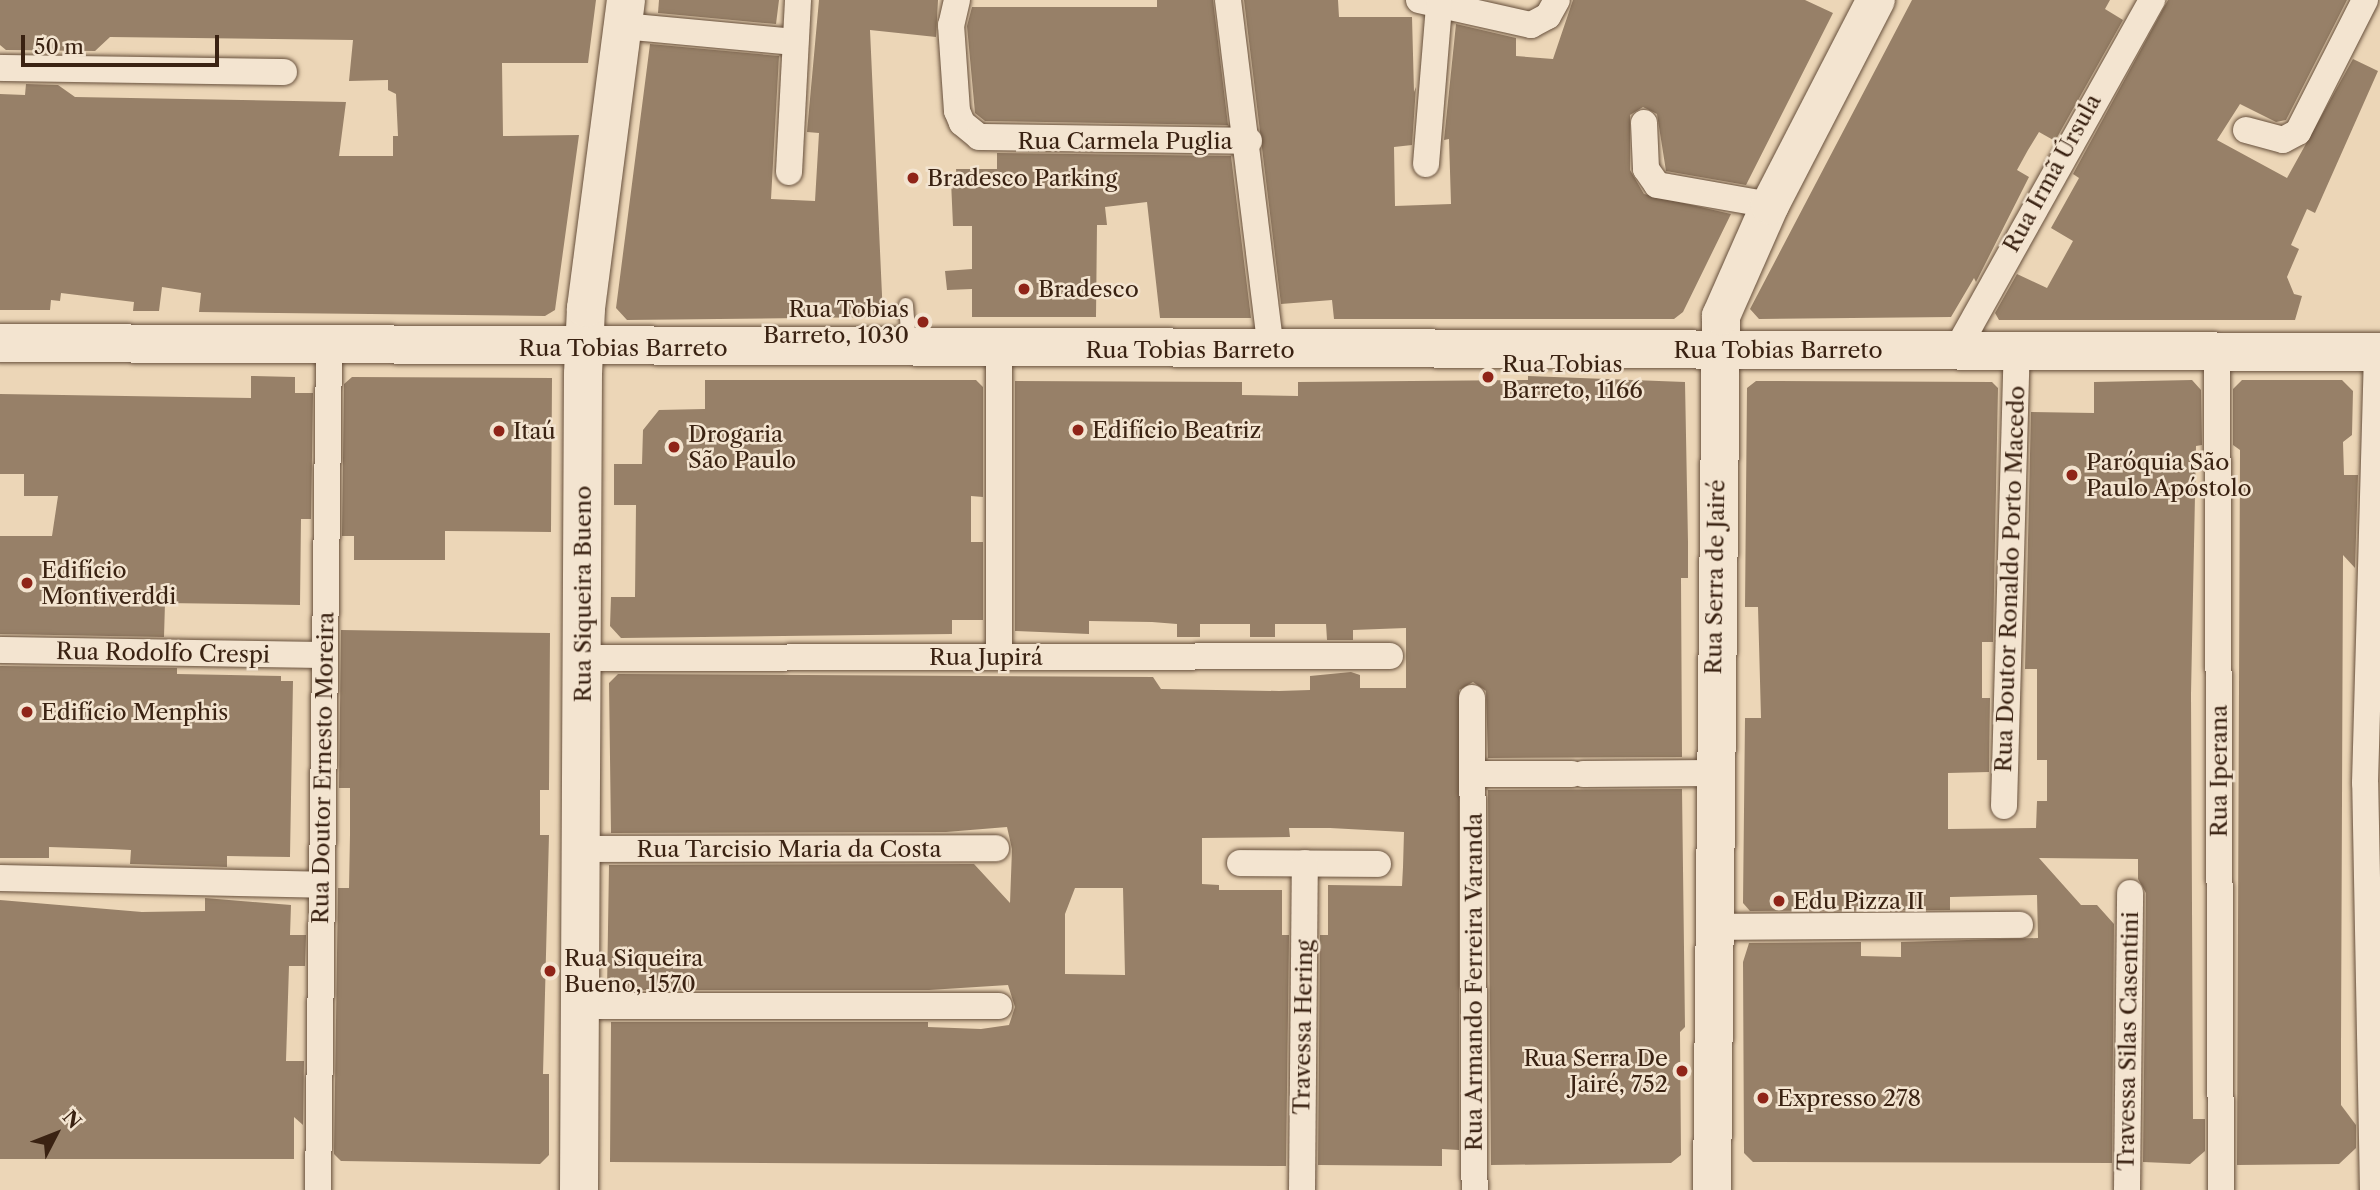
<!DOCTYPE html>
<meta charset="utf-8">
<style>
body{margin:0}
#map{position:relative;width:2380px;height:1190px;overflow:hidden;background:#ecd6b7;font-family:"Libre Caslon Text",serif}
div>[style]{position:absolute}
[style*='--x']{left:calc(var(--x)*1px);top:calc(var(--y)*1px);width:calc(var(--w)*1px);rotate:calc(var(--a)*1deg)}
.building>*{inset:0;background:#978068}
.roads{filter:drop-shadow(0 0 2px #664f3b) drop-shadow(0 0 2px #664f3b)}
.lane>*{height:14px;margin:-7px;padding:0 7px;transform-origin:7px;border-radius:7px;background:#f3e4d0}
.street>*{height:26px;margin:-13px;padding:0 13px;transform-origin:13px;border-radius:13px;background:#f3e4d0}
.secondary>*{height:38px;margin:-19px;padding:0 19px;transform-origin:19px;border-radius:19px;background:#f3e4d0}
.dots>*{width:19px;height:19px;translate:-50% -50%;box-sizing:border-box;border:4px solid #f3e4d0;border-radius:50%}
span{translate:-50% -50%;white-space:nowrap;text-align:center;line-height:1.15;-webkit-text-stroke:5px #f3e4d0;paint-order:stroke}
.street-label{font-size:23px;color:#3a2212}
.poi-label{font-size:23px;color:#3a2212}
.left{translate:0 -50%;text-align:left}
.right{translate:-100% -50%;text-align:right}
.north{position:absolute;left:21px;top:1099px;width:70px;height:70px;-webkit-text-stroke:5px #f3e4d0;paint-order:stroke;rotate:48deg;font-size:19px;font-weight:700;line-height:28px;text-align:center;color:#3a2212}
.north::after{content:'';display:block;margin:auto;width:24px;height:32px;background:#3a2212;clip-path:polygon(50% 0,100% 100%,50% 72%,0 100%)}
.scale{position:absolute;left:21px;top:35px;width:198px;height:32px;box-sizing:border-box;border:4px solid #3a2212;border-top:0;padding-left:9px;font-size:21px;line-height:24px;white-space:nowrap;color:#3a2212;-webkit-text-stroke:5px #f3e4d0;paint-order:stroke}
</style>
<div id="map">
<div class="building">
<div style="clip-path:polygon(0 0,596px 0,588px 63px,502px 63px,503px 136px,579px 135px,555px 310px,545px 316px,199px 312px,201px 293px,162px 287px,159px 311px,133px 311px,134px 302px,61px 293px,60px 301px,51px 300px,50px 310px,0 310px,0 94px,25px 95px,26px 84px,58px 85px,75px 97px,346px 102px,339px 156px,393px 156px,393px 136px,398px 136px,396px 94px,388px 90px,388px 80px,349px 81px,353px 40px,110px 37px,95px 51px,6px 50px,0 45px)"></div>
<div style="clip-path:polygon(659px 0,779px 0,776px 24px,658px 13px)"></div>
<div style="clip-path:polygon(819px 0,938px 0,936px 37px,870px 30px,883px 317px,627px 320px,616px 308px,650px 44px,779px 56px,771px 199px,815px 201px,819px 133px,807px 132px)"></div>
<div style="clip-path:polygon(1157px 0,1213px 0,1228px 125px,985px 121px,975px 113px,967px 26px,972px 7px,1157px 7px)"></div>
<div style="clip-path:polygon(1244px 0,1338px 0,1339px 17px,1412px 17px,1414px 92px,1416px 87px,1412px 145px,1394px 147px,1395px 206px,1451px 204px,1449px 139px,1444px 140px,1456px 24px,1516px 38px,1516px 56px,1553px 59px,1573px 0,1805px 0,1833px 13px,1746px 185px,1666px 171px,1657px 114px,1643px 107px,1630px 115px,1630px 170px,1644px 194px,1731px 214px,1683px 312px,1674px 319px,1334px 319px,1332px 300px,1281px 304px)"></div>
<div style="clip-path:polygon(1912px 0,2110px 0,2105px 9px,2123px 20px,2055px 141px,2039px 132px,2028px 150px,2017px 170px,2029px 177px,1976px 282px,1974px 278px,1951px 317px,1759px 319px,1750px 309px)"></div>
<div style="clip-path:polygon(2168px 0,2347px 0,2286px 120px,2276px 122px,2240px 104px,2217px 140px,2287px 178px,2353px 59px,2378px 71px,2315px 213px,2307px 209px,2291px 245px,2299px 249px,2287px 277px,2294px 294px,2302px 296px,2295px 320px,1999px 320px,1995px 313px,2017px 274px,2047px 288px,2073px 241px,2051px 228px,2079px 178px,2073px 174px)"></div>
<div style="clip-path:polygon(997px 153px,1231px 156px,1251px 318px,1160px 318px,1147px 202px,1105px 207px,1107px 225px,1097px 225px,1096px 317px,972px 317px,972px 289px,947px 290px,945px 271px,972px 269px,972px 226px,953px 226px,951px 181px,957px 181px,956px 169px,997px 169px)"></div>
<div style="clip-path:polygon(251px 376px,295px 377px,295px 393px,313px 393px,311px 519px,301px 519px,300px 605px,165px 603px,164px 637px,0 634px,0 536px,52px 536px,58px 496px,24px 496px,24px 474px,0 474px,0 394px,251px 398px)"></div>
<div style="clip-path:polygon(evenodd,1528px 376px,1685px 382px,1688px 542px,1688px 578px,1681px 578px,1682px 757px,1488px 758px,1486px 691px,1473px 682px,1459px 690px,1459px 1150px,1442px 1149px,1442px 1166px,1318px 1165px,1320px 935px,1328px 935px,1328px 885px,1402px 886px,1403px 867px,1404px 832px,1330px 828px,1289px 828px,1290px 837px,1202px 838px,1202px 884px,1219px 885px,1219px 890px,1282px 890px,1282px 935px,1289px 935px,1286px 1166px,610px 1162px,611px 1022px,928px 1022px,928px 1027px,981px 1029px,1009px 1025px,1015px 1007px,1008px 985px,929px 990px,607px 990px,609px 865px,974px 864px,1010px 903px,1012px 849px,1007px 827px,946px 832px,611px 833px,609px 683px,618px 674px,1153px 677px,1161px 689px,1279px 691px,1310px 690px,1310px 676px,1351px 672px,1360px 675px,1360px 688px,1406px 688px,1406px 628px,1353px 630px,1353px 640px,1327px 640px,1326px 624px,1275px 624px,1275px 637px,1250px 637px,1250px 624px,1200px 624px,1200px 637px,1177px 637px,1177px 624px,1152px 622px,1089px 621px,1089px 634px,1015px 631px,1015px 381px,1242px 382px,1242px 395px,1298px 396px,1298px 382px,1528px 380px,1528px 376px,1075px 888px,1123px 888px,1125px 975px,1065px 974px,1065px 914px,1075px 888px)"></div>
<div style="clip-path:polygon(352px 377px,552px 378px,551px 532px,445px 531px,445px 560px,354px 560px,354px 536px,342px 536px,344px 384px)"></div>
<div style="clip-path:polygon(705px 380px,976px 380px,983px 387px,983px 497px,971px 496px,971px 542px,983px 542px,983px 620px,952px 620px,952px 634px,621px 638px,610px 626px,611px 597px,635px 597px,636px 505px,614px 505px,614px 464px,642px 464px,643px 430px,659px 410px,705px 409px)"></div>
<div style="clip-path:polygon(2192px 380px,2201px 390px,2202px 445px,2196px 446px,2191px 694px,2193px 1119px,2205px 1119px,2205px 1151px,2190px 1164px,2143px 1162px,2146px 893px,2138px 879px,2138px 859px,2039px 858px,2081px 905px,2097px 905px,2114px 924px,2112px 1163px,1753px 1162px,1744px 1153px,1743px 962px,1749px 943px,1861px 942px,1861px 956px,1901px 957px,1901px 942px,2038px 938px,2037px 895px,1950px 897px,1950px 910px,1750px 911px,1743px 903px,1745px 718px,1761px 718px,1758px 607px,1745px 607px,1747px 388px,1756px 381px,1992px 382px,1998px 388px,1993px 642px,1982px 642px,1982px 698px,1990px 698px,1989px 772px,1948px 773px,1948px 829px,2036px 828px,2037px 801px,2047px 801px,2047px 760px,2037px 760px,2037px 669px,2025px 669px,2031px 412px,2094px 413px,2094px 382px)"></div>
<div style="clip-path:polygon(2242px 380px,2342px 380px,2353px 391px,2352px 435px,2343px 442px,2344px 475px,2358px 475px,2355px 568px,2343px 555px,2341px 1047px,2341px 1105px,2356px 1125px,2356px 1148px,2339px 1164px,2237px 1165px,2240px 450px,2233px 445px,2233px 389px)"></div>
<div style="clip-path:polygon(341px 630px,550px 633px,549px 790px,540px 790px,540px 835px,549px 835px,543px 1074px,549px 1074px,549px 1155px,540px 1164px,341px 1161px,334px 1154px,338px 888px,349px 888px,350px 834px,350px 788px,339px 788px)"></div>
<div style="clip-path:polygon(0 666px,177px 668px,177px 674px,281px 676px,281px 681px,293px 681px,290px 857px,227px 856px,227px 867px,130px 864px,131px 850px,111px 849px,49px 847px,49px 858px,0 858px)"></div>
<div style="clip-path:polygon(1682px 789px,1685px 1027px,1680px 1032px,1681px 1155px,1671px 1163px,1491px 1165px,1488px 790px)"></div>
<div style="clip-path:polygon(205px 898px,291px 905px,290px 935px,306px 935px,305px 966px,289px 966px,286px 1061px,304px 1061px,303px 1125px,294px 1117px,294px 1159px,0 1159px,0 900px,142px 912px,205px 911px)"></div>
</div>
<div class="roads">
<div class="lane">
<div style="--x:906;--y:305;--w:40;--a:85.7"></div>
</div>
<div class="street">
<div style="--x:957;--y:0;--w:26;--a:103"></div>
<div style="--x:951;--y:25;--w:86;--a:86"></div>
<div style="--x:957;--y:111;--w:13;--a:67"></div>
<div style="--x:962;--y:123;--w:22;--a:39"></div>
<div style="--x:979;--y:137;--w:270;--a:0.8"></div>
<div style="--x:1228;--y:0;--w:352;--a:83"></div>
<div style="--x:1419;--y:0;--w:115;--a:12.6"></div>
<div style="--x:1531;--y:25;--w:19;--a:-28"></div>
<div style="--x:1548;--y:16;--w:18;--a:-61"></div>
<div style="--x:622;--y:26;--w:174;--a:5.3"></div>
<div style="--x:0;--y:68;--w:284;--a:0.8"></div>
<div style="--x:1644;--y:123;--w:46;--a:87.5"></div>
<div style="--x:1646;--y:169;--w:19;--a:55"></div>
<div style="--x:1657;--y:185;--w:115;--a:10"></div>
<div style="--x:2246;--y:130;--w:38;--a:15"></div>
<div style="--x:2283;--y:140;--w:17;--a:-28"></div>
<div style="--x:2298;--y:132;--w:148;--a:-63.1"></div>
<div style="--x:1426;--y:164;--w:160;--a:-85.3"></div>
<div style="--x:789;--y:172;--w:172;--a:-87"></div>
<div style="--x:1957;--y:349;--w:400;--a:-60.8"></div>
<div style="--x:999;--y:350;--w:307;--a:90"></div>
<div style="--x:2217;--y:351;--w:839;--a:89.73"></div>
<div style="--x:0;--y:650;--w:325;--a:0.9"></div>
<div style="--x:583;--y:658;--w:807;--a:-0.14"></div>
<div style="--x:1472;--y:698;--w:492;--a:89.7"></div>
<div style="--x:1472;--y:774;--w:100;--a:0"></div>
<div style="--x:1583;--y:774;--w:130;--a:-0.4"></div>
<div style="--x:2004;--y:806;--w:455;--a:-88.4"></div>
<div style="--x:581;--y:849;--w:415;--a:-0.1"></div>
<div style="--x:1240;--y:863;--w:138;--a:0.4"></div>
<div style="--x:0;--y:878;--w:321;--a:1.2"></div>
<div style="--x:1712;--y:927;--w:308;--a:-0.4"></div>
<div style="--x:580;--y:1006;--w:419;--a:0"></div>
<div style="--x:318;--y:1190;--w:844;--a:-89.25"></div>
<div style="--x:1302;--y:1190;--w:327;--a:-89.5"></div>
<div style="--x:2127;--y:1190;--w:297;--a:-89.4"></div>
<div style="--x:2373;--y:1190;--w:407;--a:-91.1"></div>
<div style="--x:2365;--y:783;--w:431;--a:-88.4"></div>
</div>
<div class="secondary">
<div style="--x:0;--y:343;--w:2380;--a:0.22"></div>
<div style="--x:579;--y:1190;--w:816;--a:-89.72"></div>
<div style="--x:583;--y:374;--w:66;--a:-87.4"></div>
<div style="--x:586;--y:308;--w:311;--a:-82.6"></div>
<div style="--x:1712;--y:1190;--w:874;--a:-89.41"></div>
<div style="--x:1721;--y:316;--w:121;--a:-66.2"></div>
<div style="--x:1770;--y:205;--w:231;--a:-62.7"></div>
</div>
</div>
<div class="dots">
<div style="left:913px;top:178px;background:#8f2418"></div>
<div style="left:1024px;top:289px;background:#8f2418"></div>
<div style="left:923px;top:322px;background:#8f2418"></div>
<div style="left:1488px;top:377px;background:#8f2418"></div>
<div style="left:1078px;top:430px;background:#8f2418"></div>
<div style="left:499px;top:431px;background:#8f2418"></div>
<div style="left:674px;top:447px;background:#8f2418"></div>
<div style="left:2072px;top:475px;background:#8f2418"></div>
<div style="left:27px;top:583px;background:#8f2418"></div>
<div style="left:27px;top:712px;background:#8f2418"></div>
<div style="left:1779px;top:901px;background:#8f2418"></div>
<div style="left:550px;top:971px;background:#8f2418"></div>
<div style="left:1682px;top:1071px;background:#8f2418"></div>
<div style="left:1763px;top:1098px;background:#8f2418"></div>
</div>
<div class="street-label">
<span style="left:1125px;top:141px">Rua Carmela Puglia</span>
<span style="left:2052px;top:173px;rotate:-61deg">Rua Irmã Úrsula</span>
<span style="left:623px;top:348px">Rua Tobias Barreto</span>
<span style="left:1190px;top:350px">Rua Tobias Barreto</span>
<span style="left:1778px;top:350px">Rua Tobias Barreto</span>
<span style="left:1715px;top:577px;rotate:-89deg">Rua Serra de Jairé</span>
<span style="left:2010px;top:579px;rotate:-88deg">Rua Doutor Ronaldo Porto Macedo</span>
<span style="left:583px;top:594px;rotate:-90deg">Rua Siqueira Bueno</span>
<span style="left:163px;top:653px;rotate:1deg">Rua Rodolfo Crespi</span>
<span style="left:986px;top:657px">Rua Jupirá</span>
<span style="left:323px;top:768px;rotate:-89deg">Rua Doutor Ernesto Moreira</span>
<span style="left:2219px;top:771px;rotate:-90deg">Rua Iperana</span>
<span style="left:789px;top:849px">Rua Tarcisio Maria da Costa</span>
<span style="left:1474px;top:982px;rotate:-90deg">Rua Armando Ferreira Varanda</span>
<span style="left:1303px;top:1027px;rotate:-89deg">Travessa Hering</span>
<span style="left:2128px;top:1041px;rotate:-89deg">Travessa Silas Casentini</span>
</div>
<div class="poi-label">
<span class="left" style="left:927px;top:178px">Bradesco Parking</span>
<span class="left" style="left:1038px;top:289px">Bradesco</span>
<span class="right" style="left:909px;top:322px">Rua Tobias<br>Barreto, 1030</span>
<span class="left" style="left:1502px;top:377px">Rua Tobias<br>Barreto, 1166</span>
<span class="left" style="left:1092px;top:430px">Edifício Beatriz</span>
<span class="left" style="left:513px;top:431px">Itaú</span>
<span class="left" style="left:688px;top:447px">Drogaria<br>São Paulo</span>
<span class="left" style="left:2086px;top:475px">Paróquia São<br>Paulo Apóstolo</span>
<span class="left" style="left:41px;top:583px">Edifício<br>Montiverddi</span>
<span class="left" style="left:41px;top:712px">Edifício Menphis</span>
<span class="left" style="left:1793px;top:901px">Edu Pizza II</span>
<span class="left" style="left:564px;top:971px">Rua Siqueira<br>Bueno, 1570</span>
<span class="right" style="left:1668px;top:1071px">Rua Serra De<br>Jairé, 752</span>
<span class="left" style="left:1777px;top:1098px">Expresso 278</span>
</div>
<div class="north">N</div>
<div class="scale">50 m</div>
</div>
